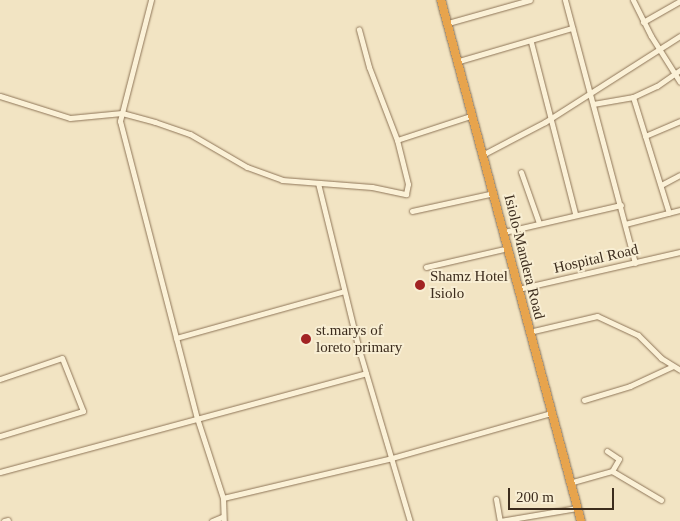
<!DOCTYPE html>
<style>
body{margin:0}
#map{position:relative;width:680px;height:521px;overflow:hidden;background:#f2e4c3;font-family:"Times New Roman",serif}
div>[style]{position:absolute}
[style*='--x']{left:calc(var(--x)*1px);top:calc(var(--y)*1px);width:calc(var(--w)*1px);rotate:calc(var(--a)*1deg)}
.roads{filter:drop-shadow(0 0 1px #8e7558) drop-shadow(0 0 1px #8e7558)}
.minor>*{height:5px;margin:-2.5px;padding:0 2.5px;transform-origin:2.5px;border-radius:2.5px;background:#fbf1d7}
.highway>*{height:8px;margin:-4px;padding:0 4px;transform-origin:4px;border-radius:4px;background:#e7a44d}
.dots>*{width:14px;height:14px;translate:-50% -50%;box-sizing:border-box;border:2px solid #f8eed3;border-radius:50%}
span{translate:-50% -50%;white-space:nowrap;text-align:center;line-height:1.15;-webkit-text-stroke:4px #f8eed3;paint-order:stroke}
.street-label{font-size:15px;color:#3c2c1d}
.poi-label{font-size:15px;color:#3c2c1d}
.left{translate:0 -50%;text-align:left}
.scale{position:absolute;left:508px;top:488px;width:106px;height:22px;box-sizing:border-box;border:2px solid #3c2c1d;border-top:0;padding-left:6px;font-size:15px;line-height:18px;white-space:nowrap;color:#3c2c1d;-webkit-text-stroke:4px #f8eed3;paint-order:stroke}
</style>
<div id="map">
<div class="roads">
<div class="minor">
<div style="--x:151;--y:0;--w:125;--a:104.4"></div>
<div style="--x:120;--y:121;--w:307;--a:75.5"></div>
<div style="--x:197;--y:418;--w:84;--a:72"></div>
<div style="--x:223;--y:498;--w:23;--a:88"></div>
<div style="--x:565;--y:0;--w:272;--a:75.1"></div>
<div style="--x:633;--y:0;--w:40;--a:63.4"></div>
<div style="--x:651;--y:36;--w:54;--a:57.8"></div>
<div style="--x:643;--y:22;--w:43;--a:-29.6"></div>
<div style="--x:448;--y:23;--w:85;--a:-15.7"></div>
<div style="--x:531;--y:42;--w:177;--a:75.6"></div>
<div style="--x:459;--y:61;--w:118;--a:-16.3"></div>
<div style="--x:0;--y:96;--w:73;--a:17.4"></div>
<div style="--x:70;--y:118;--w:52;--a:-5.5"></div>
<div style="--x:122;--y:113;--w:34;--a:15"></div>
<div style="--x:155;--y:122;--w:37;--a:19"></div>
<div style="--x:190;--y:134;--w:66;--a:30.1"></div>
<div style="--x:247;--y:167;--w:37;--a:20"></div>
<div style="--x:282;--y:180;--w:90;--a:4.4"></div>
<div style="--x:372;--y:187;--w:35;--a:12"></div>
<div style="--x:406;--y:194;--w:10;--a:-79"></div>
<div style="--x:408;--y:184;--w:45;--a:-104"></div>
<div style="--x:397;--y:140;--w:78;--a:-111"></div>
<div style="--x:369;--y:67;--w:39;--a:-105"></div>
<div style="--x:633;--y:97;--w:121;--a:72.8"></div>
<div style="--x:593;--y:104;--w:41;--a:-9.9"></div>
<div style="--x:633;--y:97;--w:26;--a:-25"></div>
<div style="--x:657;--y:86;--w:28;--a:-35"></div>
<div style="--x:645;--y:136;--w:38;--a:-23"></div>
<div style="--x:397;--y:140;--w:80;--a:-18.2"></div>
<div style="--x:484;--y:154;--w:69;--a:-27.7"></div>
<div style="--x:545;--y:122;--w:160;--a:-32.5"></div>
<div style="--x:521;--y:172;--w:54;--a:70.6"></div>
<div style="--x:318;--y:183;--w:168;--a:76.2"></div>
<div style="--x:358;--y:346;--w:183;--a:73.5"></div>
<div style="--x:661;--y:185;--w:21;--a:-28"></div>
<div style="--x:412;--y:211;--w:84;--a:-12.4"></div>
<div style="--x:625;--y:224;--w:57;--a:-14.3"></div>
<div style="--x:504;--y:232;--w:120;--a:-13"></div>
<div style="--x:426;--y:267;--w:84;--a:-13"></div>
<div style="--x:518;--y:289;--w:166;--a:-12.9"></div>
<div style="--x:529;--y:332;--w:70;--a:-13.2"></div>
<div style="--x:597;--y:316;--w:45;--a:24.9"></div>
<div style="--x:638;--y:335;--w:33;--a:45"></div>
<div style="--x:661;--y:358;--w:22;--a:32"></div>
<div style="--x:176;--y:338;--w:174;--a:-15.6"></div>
<div style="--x:0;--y:379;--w:65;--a:-18.7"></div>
<div style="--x:62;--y:358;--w:57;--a:68.4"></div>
<div style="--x:83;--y:411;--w:87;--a:163.2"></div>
<div style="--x:584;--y:400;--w:48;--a:-16.9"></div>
<div style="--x:630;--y:386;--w:47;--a:-24.9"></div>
<div style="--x:607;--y:451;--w:14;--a:34"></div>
<div style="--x:619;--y:459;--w:14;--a:120"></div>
<div style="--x:0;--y:472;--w:379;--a:-15.1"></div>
<div style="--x:569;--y:483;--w:45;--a:-15.6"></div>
<div style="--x:612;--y:471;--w:57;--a:30.6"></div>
<div style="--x:223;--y:498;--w:174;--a:-13.3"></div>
<div style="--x:392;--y:458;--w:165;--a:-15.8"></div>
<div style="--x:496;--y:499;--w:22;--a:80"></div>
<div style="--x:4;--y:521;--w:4;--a:-14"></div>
<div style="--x:212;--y:521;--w:11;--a:-22"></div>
<div style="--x:500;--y:521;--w:78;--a:-9.6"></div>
</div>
<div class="highway">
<div style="--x:441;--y:0;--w:539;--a:74.96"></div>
</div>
</div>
<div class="dots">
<div style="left:420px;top:285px;background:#a22323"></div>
<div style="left:306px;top:339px;background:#a22323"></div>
</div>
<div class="street-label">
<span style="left:524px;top:257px;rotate:76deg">Isiolo-Mandera Road</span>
<span style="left:596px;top:259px;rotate:-13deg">Hospital Road</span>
</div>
<div class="poi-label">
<span class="left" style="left:430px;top:285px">Shamz Hotel<br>Isiolo</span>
<span class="left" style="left:316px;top:339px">st.marys of<br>loreto primary</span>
</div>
<div class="scale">200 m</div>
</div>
